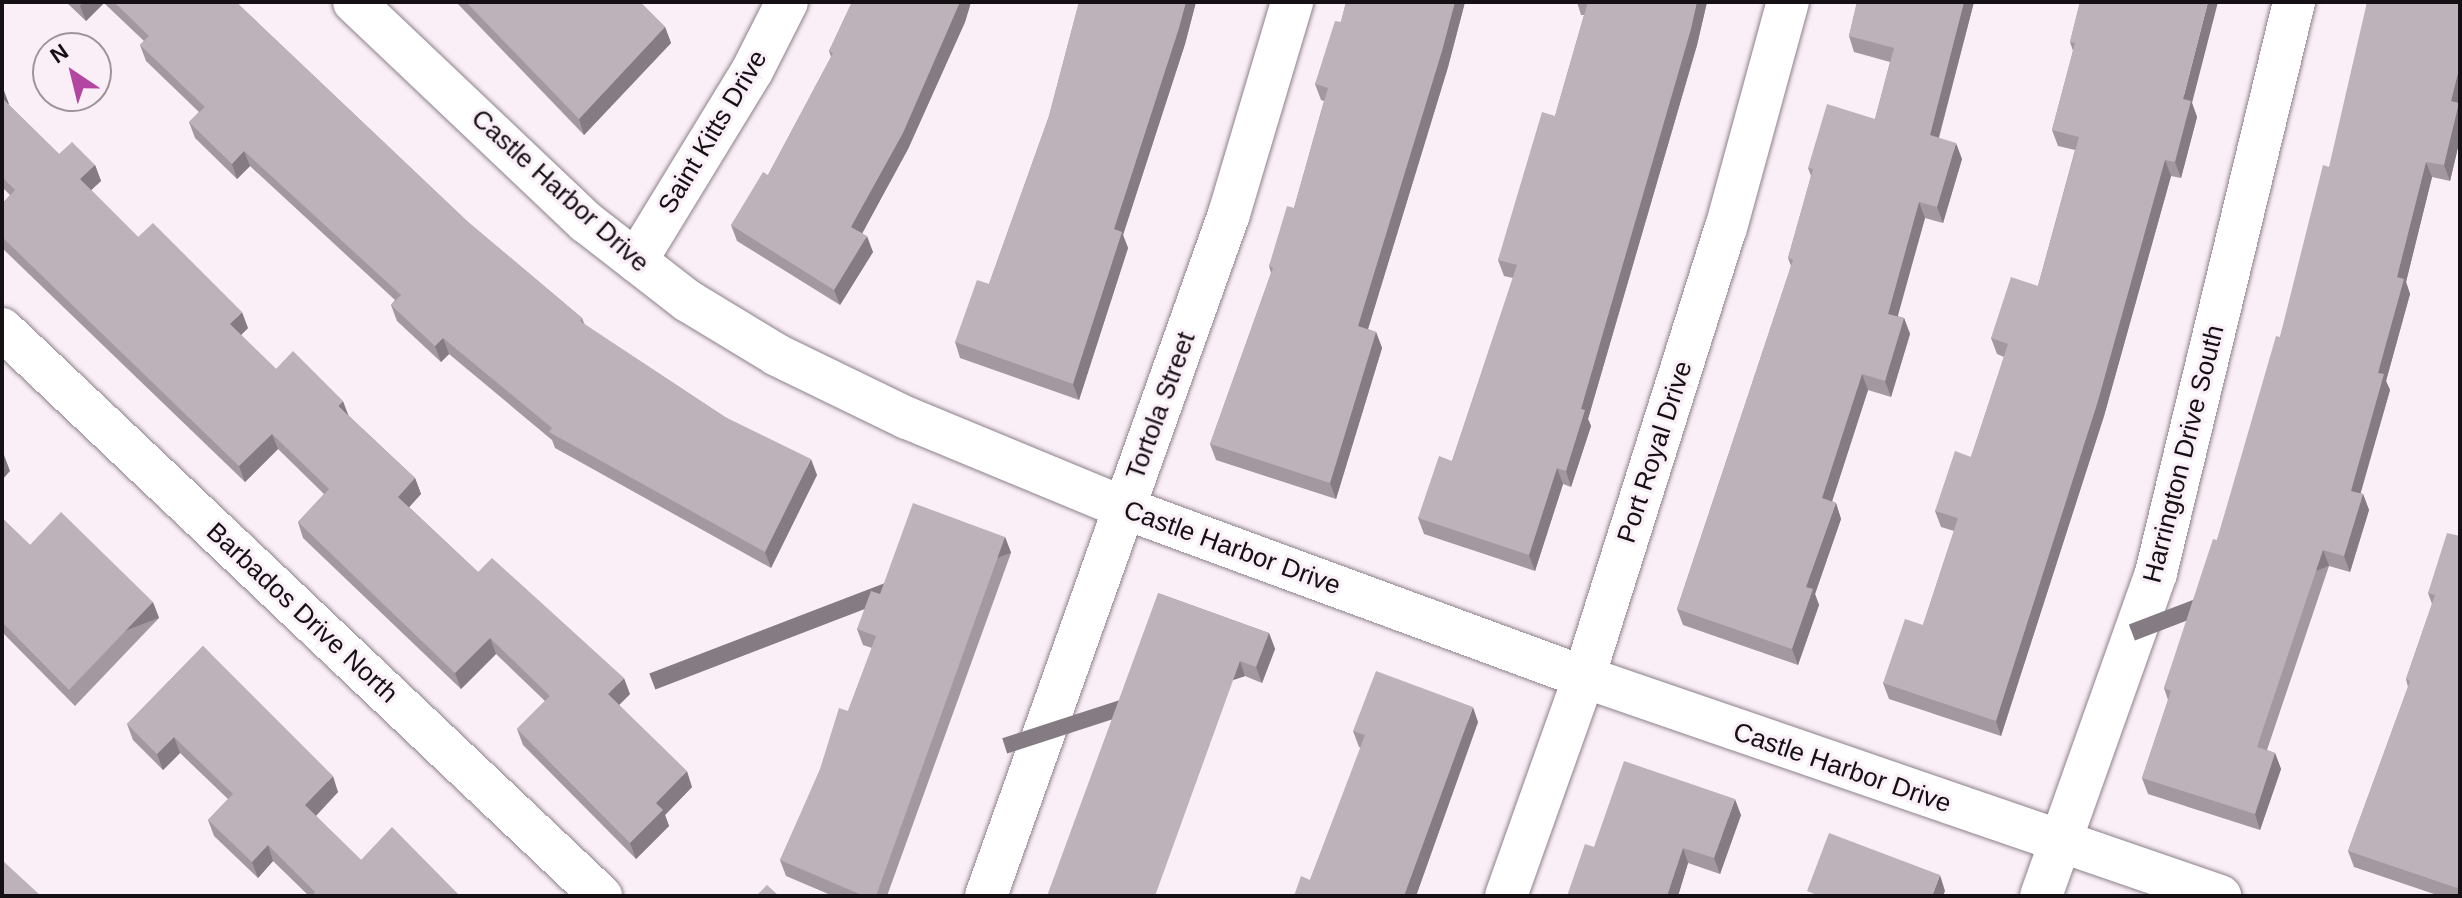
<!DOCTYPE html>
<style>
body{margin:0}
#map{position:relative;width:2462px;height:898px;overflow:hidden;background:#faeef7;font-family:Helvetica,sans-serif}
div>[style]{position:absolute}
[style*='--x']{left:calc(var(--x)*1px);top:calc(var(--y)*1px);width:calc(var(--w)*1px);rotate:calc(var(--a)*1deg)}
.roads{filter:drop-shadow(0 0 2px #8c818a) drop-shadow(0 0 2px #8c818a)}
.minor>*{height:42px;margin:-21px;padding:0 21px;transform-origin:21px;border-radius:21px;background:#fff}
.wall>*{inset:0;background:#a398a0}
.shaded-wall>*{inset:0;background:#847c82;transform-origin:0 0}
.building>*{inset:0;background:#bdb1ba}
span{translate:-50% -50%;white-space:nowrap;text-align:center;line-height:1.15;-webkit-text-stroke:6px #faeef7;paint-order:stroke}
.street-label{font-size:26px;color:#141014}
.frame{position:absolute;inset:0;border:4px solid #141014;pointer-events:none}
.north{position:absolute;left:32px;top:32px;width:80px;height:80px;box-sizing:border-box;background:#faeef7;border:2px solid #9e959c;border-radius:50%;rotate:325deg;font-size:22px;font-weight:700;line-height:32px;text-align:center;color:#141014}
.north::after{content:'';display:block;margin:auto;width:28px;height:36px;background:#b345a3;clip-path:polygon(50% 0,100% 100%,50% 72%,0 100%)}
</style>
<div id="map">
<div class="roads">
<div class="minor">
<div style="--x:354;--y:2;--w:320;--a:43.5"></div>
<div style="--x:586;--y:222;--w:129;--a:37.8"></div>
<div style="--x:688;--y:301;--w:104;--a:31.2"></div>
<div style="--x:777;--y:355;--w:144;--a:25.9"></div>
<div style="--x:907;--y:418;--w:235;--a:22.5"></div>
<div style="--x:1124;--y:508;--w:490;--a:20.2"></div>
<div style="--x:1584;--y:677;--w:673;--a:19"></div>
<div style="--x:636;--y:261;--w:223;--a:-58.6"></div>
<div style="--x:752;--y:71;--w:77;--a:-63.1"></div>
<div style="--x:2;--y:329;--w:825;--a:43.43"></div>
<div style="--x:986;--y:896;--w:724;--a:-70.39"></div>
<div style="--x:1229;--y:214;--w:221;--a:-73.4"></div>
<div style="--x:1506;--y:896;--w:232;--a:-70.4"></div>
<div style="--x:1584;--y:677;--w:471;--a:-72.5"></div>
<div style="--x:1726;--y:228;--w:234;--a:-74.7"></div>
<div style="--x:2041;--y:896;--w:343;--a:-70.4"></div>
<div style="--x:2156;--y:573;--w:587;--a:-76.41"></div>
</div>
</div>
<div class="wall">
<div style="clip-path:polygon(66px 2px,236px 2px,468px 222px,582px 318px,585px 325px,725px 417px,817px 475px,771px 568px,555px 448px,552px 440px,449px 354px,441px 362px,397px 321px,391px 305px,395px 300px,250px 166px,237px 179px,195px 138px,189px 122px,199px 112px,146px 61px,140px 45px,144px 41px,104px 3px,86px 21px)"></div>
<div style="clip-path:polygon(456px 2px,640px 2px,665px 27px,671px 43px,584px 135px)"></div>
<div style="clip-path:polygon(852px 2px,971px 2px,965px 22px,908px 149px,862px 233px,873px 252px,840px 305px,737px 241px,731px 225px,768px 175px,831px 57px,829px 51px)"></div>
<div style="clip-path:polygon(1079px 2px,1196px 2px,1185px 44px,1123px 235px,1128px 248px,1079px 400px,960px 358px,955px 342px,989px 284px,1049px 116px)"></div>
<div style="clip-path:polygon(1346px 2px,1465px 2px,1448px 67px,1368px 329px,1376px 332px,1382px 348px,1336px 499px,1216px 460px,1210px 444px,1271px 273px,1269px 266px,1294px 208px,1324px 101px,1321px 100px,1315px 84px,1341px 22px)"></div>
<div style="clip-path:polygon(1577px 2px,1707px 2px,1697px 45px,1588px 419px,1591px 426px,1571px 487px,1563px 484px,1535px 571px,1424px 534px,1418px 518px,1452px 461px,1513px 278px,1504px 276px,1498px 260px,1555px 116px,1584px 15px,1581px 15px)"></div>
<div style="clip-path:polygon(1857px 2px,1974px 2px,1939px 138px,1962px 159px,1943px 223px,1925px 218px,1897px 316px,1904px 318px,1910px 334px,1891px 397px,1868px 390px,1832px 501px,1836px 503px,1841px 519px,1815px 594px,1819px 605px,1798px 665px,1683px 625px,1677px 609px,1791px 266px,1788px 258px,1811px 176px,1808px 168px,1875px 119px,1890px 62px,1854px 52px,1849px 36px)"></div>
<div style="clip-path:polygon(2080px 2px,2192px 103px,2197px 117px,2181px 178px,2171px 176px,2104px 416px,2001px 736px,1889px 699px,1883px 683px,1923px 625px,1954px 531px,1941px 527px,1935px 511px,1971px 457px,2004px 357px,1997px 354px,1991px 338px,2038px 286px,2075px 150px,2058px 146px,2052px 130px,2073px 51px,2070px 42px)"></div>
<div style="clip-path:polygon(2460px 2px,2460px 139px,2450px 181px,2432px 177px,2406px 282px,2410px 294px,2386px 381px,2390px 390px,2360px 493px,2363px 494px,2369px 510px,2350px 572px,2329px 566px,2267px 750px,2275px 753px,2281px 769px,2260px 830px,2148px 794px,2142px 778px,2168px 700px,2164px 688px,2217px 540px,2280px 337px,2329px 167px)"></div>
<div style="clip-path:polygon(2px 87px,8px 104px,59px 154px,95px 165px,101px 181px,91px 190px,138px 237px,248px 328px,241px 335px,276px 369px,349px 416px,415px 478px,421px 494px,409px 507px,478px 572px,630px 694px,619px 705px,692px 787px,665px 815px,669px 826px,636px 859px,523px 745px,517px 729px,545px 701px,496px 654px,461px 689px,303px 538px,298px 522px,324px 494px,278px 449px,245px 482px,2px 248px,2px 204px,10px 195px,2px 187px)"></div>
<div style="clip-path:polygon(2px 518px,30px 545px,159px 618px,75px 706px,2px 632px)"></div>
<div style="clip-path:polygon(2460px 536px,2460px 896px,2440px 896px,2354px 867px,2348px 851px,2408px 687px,2406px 679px,2432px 604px,2428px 593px)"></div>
<div style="clip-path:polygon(1005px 537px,1011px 553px,887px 896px,833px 896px,786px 876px,780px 860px,848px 711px,872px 648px,863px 645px,857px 629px,880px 594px)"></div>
<div style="clip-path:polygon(1158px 593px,1269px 633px,1275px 649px,1262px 683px,1245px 676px)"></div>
<div style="clip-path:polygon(203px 646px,338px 792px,316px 816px,361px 860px,460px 896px,309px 896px,273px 861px,258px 878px,214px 836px,208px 820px,228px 799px,180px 753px,163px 770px,133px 740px,127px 724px)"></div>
<div style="clip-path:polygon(1478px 722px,1416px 896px,1294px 896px,1310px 880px,1361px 748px,1359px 747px,1353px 731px)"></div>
<div style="clip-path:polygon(1741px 815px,1720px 874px,1688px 863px,1678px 896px,1567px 896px,1594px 847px)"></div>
</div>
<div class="shaded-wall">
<div style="clip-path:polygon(83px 2px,104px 2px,104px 3px,86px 21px,80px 6px)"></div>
<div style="clip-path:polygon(960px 2px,971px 2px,965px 22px,908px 149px,857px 243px,851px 227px)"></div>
<div style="clip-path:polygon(1186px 2px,1196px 2px,1185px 44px,1123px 235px,1128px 248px,1079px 400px,1073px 384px,1114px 229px)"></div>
<div style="clip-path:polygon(1455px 2px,1465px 2px,1448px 67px,1364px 342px,1358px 326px)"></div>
<div style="clip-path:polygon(1697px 2px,1707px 2px,1697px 45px,1588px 419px,1591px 426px,1571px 487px,1566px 471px,1581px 409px)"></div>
<div style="clip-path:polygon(1964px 2px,1974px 2px,1935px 151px,1930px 135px)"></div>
<div style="clip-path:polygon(2208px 2px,2218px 2px,2192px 103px,2197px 117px,2181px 178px,2175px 162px,2183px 99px)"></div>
<div style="clip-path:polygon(665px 27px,671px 43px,584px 135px,579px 119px)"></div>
<div style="clip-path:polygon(2460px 65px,2460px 139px,2450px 181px,2444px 165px,2451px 101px)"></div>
<div style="clip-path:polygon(3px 88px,9px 104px,3px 110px,2px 89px)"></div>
<div style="clip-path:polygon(1956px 143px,1962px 159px,1943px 223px,1937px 207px)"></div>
<div style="clip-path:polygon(244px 151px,250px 166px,237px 179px,232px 164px)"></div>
<div style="clip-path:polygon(2165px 160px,2171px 176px,2104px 416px,2001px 736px,1996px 721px)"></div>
<div style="clip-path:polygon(2426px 162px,2432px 177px,2406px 282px,2410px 294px,2386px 381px,2390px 390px,2357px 506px,2351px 491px,2378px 373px,2397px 277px)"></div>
<div style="clip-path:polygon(95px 165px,101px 181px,86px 195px,80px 179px)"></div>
<div style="clip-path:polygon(1919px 202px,1925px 218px,1894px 330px,1888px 314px)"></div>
<div style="clip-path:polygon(867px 236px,873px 252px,840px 305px,834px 290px)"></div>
<div style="clip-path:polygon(242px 312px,248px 328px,236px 340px,230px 324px)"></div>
<div style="clip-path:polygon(1904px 318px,1910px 334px,1891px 397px,1885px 381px)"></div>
<div style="clip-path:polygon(1376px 332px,1382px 348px,1336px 499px,1330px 483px)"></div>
<div style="clip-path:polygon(443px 338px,449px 354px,441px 362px,435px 346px)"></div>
<div style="clip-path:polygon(1862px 374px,1868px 390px,1828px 514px,1822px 498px)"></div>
<div style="clip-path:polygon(343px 401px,349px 417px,338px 406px)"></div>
<div style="clip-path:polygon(272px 434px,278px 449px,245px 482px,239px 466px)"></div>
<div style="clip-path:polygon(4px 455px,10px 471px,2px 480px,2px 458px)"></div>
<div style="clip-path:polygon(811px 459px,817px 475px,771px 568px,765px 552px)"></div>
<div style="clip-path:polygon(1557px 468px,1563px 484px,1535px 571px,1529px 555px)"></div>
<div style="clip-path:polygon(415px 478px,421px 494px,404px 513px,398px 497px)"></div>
<div style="clip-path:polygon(2363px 494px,2369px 510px,2350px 572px,2344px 556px)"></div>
<div style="clip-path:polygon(1836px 503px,1841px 519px,1815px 594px,1819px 605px,1798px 665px,1792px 649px,1806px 587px)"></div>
<div style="left:1005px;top:537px;width:17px;height:381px;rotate:69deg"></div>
<div style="left:2323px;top:550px;width:17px;height:208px;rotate:69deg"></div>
<div style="left:153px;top:602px;width:17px;height:122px;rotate:69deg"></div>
<div style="clip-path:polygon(1269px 633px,1275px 649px,1262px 683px,1256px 667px)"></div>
<div style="clip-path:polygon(490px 638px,496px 654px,461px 689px,455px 673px)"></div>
<div style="left:1240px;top:661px;width:16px;height:250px;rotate:72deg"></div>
<div style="clip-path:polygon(624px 678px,630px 694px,614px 710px,608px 694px)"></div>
<div style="clip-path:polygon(1473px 707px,1478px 722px,1416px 896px,1404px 896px)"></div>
<div style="clip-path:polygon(174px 737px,180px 753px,163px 770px,157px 754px)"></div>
<div style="clip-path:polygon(2275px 753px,2281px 769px,2260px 830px,2255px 814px)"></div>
<div style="clip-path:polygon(687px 771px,692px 787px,665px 815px,669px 826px,636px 859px,630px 843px,656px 803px)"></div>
<div style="clip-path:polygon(333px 776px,338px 792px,311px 821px,305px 805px)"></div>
<div style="clip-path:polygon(1735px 799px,1741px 815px,1720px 874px,1714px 858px)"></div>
<div style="clip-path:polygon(268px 845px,273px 861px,258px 878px,252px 862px)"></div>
<div style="clip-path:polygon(1683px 848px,1688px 863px,1678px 896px,1667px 896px)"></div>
<div style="clip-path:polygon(1940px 875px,1945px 891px,1943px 896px,1932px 896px)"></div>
</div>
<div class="building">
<div style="clip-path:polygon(114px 2px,236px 2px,468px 222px,582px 318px,580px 321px,725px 417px,811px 459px,765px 552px,549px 432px,552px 428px,443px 338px,435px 346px,391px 305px,401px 295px,244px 151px,232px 164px,189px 122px,205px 107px,140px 45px,149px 36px)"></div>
<div style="clip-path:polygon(466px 2px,640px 2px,665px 27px,579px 119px)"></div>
<div style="clip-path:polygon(852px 2px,960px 2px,903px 133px,851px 227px,867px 236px,834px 290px,731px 225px,763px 172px,768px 175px,833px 53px,829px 51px)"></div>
<div style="clip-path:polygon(1079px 2px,1186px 2px,1179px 28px,1114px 229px,1122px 232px,1073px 384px,955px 342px,977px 280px,989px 284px,1049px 116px)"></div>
<div style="clip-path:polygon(1346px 2px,1455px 2px,1442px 51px,1358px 326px,1376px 332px,1330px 483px,1210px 444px,1273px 268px,1269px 266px,1287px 206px,1294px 208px,1328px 88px,1315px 84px,1335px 21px,1341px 22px)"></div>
<div style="clip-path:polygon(1588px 2px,1697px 2px,1691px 29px,1581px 409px,1585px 410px,1566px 471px,1557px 468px,1529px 555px,1418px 518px,1439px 456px,1452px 461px,1517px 265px,1498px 260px,1542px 112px,1555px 116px)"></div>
<div style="clip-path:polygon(1857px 2px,1964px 2px,1930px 135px,1956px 143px,1937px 207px,1919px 202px,1888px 314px,1904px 318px,1885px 381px,1862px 374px,1822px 498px,1836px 503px,1806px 587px,1813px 589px,1792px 649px,1677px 609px,1793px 260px,1788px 258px,1813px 169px,1808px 168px,1827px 104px,1875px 119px,1894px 48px,1849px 36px)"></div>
<div style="clip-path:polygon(2080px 2px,2208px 2px,2183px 99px,2191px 101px,2175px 162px,2165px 160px,2098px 401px,1996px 721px,1883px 683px,1905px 619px,1923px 625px,1958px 518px,1935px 511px,1955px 451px,1971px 457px,2008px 344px,1991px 338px,2011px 277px,2038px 286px,2079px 137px,2052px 130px,2075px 43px,2070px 42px)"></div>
<div style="clip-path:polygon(2367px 2px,2460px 2px,2460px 65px,2451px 101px,2459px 103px,2444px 165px,2426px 162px,2397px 277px,2404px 279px,2378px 373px,2384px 374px,2351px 491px,2363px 494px,2344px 556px,2323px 550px,2257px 747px,2275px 753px,2255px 814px,2142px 778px,2171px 691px,2164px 688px,2213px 539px,2217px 540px,2276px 336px,2280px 337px,2323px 165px,2329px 167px)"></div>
<div style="clip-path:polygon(2px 98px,59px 154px,72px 142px,95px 165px,80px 179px,138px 237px,153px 223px,242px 312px,230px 324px,276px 369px,293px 351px,343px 401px,338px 406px,415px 478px,398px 497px,478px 572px,492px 558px,624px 678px,608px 694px,687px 771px,656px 803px,663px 810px,630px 843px,517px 729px,550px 696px,490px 638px,455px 673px,298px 522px,329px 489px,272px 434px,239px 466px,2px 237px,2px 204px,15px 190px,2px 177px)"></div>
<div style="clip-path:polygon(913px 503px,1005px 537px,876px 896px,864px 896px,780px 860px,820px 769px,839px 708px,848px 711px,876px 636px,857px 629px,871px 591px,880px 594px)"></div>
<div style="clip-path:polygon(61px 512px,153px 602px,69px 690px,2px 622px,2px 518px,30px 545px)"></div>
<div style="clip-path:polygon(2447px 533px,2460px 536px,2460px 880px,2457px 888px,2348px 851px,2410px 681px,2406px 679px,2435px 595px,2428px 593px)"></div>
<div style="clip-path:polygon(1158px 593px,1269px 633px,1256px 667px,1240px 661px,1155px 896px,1047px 896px)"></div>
<div style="clip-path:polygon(203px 646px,333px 776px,305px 805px,361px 860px,392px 827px,460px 896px,311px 896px,315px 892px,268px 845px,252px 862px,208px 820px,233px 794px,174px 737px,157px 754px,127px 724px)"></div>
<div style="clip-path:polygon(1376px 671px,1473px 707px,1404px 896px,1294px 896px,1301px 876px,1310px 880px,1365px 735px,1353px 731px)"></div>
<div style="clip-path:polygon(1624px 761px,1735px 799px,1714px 858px,1683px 848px,1667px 896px,1567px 896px,1585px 844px,1594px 847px)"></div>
<div style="clip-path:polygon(1829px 833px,1940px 875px,1932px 896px,1819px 896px,1807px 891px)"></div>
<div style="clip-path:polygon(2px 860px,41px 896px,2px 896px)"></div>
<div style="clip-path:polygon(767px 885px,779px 896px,756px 896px)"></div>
</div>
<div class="street-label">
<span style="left:713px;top:132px;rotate:-59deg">Saint Kitts Drive</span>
<span style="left:560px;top:191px;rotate:42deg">Castle Harbor Drive</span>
<span style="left:1161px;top:406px;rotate:-70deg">Tortola Street</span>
<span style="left:1655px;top:452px;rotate:-72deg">Port Royal Drive</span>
<span style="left:2184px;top:454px;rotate:-76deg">Harrington Drive South</span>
<span style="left:1232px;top:548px;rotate:20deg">Castle Harbor Drive</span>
<span style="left:302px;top:613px;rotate:43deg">Barbados Drive North</span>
<span style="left:1842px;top:768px;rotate:19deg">Castle Harbor Drive</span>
</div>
<div class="frame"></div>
<div class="north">N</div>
</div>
